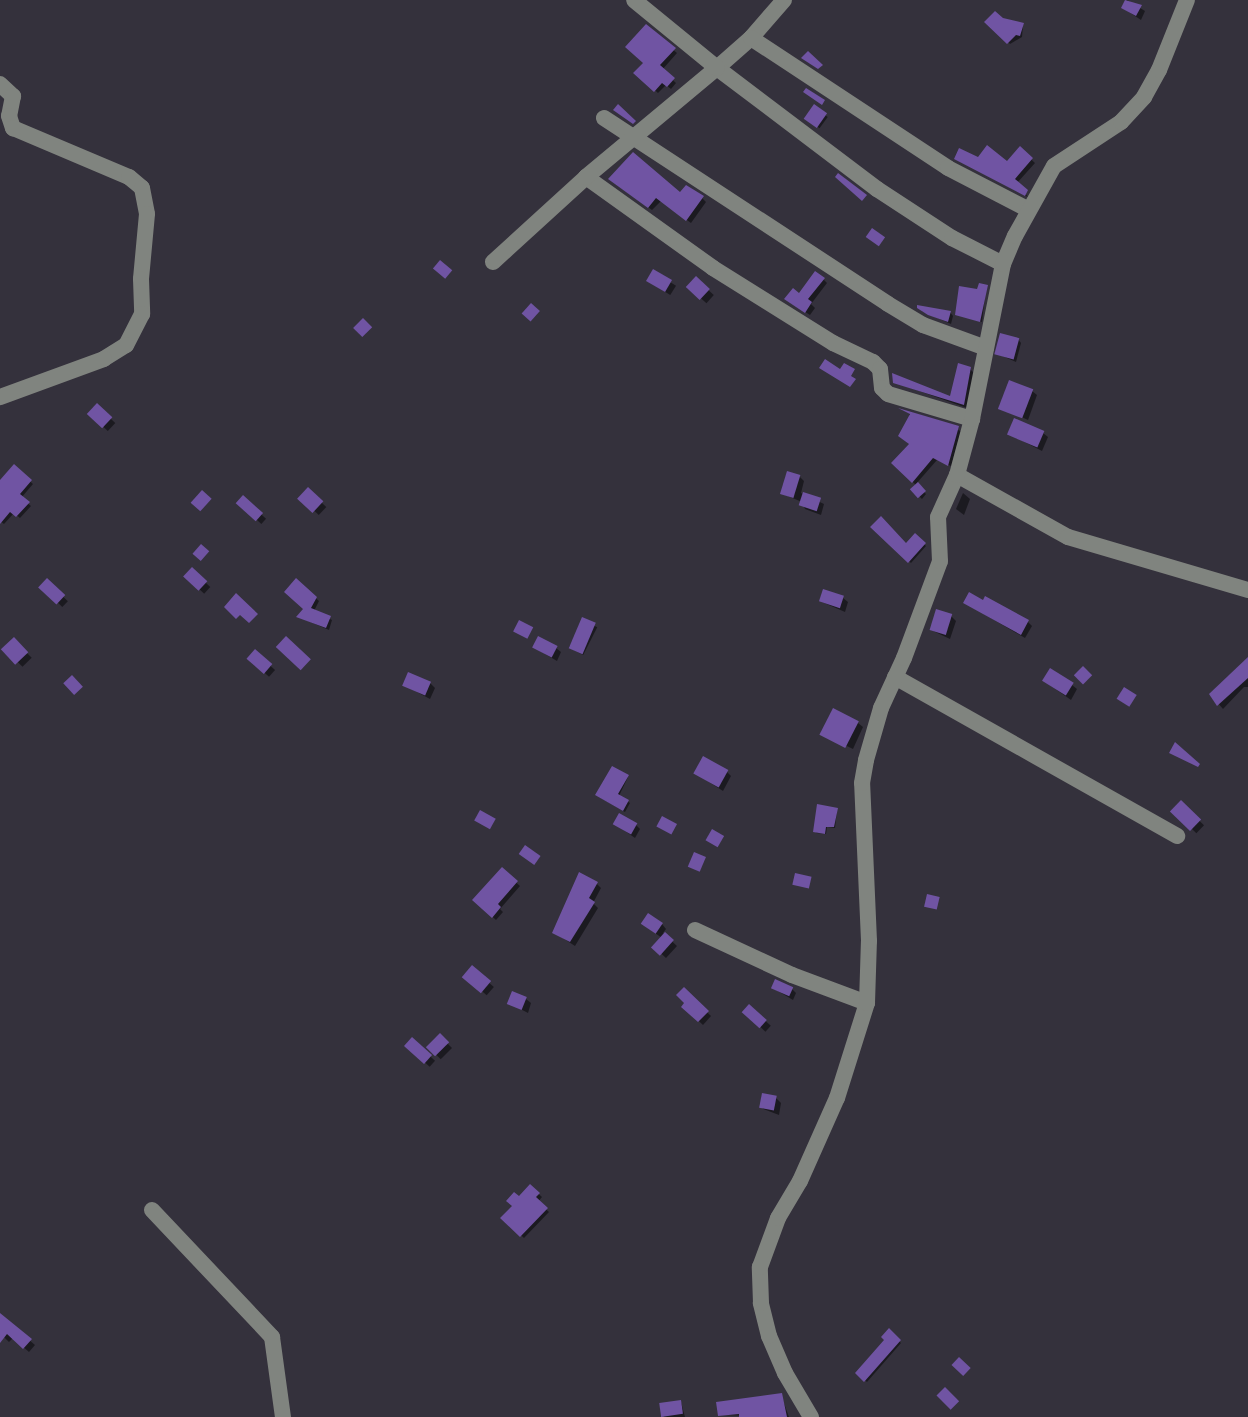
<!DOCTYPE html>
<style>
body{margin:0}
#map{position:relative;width:1248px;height:1417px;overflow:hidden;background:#34313c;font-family:"Libre Baskerville",serif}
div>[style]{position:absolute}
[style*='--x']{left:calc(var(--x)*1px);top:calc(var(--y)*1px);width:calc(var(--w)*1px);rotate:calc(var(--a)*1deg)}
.shadow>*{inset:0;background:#0007;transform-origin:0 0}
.building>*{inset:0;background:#7054a3;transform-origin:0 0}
.minor>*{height:16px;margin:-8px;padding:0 8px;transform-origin:8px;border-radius:8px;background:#80847f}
span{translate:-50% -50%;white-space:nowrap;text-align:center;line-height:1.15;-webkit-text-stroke:6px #2a2732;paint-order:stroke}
</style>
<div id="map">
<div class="shadow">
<div style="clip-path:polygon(1127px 0,1145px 11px,1141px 20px,1123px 8px)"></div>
<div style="clip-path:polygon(1002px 20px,1023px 25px,1022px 37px,1010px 44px,987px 22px)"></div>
<div style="clip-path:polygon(646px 27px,677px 53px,662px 70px,676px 83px,671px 89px,666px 85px,658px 93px,636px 73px,645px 63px)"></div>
<div style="left:814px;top:107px;width:17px;height:14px;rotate:36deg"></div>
<div style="clip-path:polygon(1020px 149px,1035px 163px,1017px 183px,1028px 197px,960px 161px,978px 159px,1007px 164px)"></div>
<div style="clip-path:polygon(614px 183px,702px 198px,706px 202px,691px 223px,661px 201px,652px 210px)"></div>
<div style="left:654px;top:272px;width:26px;height:11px;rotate:32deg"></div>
<div style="left:696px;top:279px;width:24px;height:11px;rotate:42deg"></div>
<div style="clip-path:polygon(823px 279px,827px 283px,811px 304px,815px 308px,810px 315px,791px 303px)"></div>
<div style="clip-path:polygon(986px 287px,982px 322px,957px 314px)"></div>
<div style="clip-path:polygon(922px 311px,950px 312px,953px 316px,951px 324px)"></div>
<div style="clip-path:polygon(1018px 339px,1021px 343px,1016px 362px,998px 354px)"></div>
<div style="clip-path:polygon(970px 369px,974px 373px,967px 408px,894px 382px,951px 399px)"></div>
<div style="clip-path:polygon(1032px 391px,1037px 395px,1028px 420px,1002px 408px)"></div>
<div style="left:97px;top:406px;width:25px;height:11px;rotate:43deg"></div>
<div style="clip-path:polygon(909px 414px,961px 431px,951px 466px,937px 460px,916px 484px,926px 494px,922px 499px,913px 490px,917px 486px,893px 463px,911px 444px)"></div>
<div style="clip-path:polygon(1043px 433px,1048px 437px,1042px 451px,1009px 434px)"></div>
<div style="clip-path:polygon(14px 467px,33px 484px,21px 498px,31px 506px,20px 518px,14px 513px,4px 524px,0 521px,0 481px)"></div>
<div style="clip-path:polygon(799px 476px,804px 481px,801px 493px,824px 504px,821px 515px,805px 509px,802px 502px,783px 494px)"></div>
<div style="left:308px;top:490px;width:25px;height:11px;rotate:43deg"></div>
<div style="clip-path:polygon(963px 493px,970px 499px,964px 515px,956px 509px)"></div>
<div style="left:243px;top:498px;width:31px;height:7px;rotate:42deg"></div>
<div style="clip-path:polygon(873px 527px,906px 545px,915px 536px,926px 546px,911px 563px)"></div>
<div style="left:192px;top:570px;width:25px;height:9px;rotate:43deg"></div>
<div style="left:47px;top:581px;width:29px;height:8px;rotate:44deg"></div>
<div style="clip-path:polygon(296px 581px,319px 601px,314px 611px,332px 620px,329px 630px,299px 617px,306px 609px)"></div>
<div style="clip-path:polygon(843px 598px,848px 602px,845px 612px,822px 602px)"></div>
<div style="clip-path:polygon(965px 603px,1028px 622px,1032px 626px,1025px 638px)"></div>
<div style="clip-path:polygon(951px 616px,956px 621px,950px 639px,931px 630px)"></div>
<div style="left:583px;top:620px;width:16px;height:31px;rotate:27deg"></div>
<div style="left:14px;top:640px;width:25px;height:13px;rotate:45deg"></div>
<div style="clip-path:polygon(535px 648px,556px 648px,561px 652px,557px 661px)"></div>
<div style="left:255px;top:652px;width:27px;height:9px;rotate:42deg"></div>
<div style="clip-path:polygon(1248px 668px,1248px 687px,1244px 687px,1223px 709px,1211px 695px)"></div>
<div style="clip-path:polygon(1044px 681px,1072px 685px,1077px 689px,1071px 700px)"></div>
<div style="clip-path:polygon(430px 683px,435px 688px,430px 699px,404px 685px)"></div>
<div style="clip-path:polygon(858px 723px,863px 727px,853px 749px,824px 735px)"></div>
<div style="clip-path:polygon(727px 772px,731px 776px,723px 791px,695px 773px)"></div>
<div style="clip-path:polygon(628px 777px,619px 796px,630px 803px,625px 812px,599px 797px)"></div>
<div style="left:1181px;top:803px;width:32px;height:11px;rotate:44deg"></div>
<div style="clip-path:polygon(837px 810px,835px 828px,827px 827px,826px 834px,816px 833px)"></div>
<div style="clip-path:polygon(615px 824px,635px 824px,640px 829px,635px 838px)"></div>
<div style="clip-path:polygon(502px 870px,520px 886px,500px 909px,503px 912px,496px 920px,474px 900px)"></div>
<div style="clip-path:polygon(596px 883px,601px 888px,593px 903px,598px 908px,575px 946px,555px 933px)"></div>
<div style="clip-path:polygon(662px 924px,666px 929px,663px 933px,677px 946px,666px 958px,654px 947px,662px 938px,648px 928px)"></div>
<div style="left:472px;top:968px;width:29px;height:11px;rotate:41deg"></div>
<div style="clip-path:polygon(773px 988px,792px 989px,796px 993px,793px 1000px)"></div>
<div style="clip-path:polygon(684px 990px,711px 1016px,703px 1025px,684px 1007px)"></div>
<div style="clip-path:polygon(526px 999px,531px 1003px,528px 1013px,509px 1003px)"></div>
<div style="left:750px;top:1007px;width:28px;height:8px;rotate:42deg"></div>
<div style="left:440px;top:1036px;width:17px;height:16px;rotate:45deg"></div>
<div style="left:412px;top:1040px;width:31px;height:8px;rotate:42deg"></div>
<div style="clip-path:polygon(776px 1098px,781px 1103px,779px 1115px,761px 1108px)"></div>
<div style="clip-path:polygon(531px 1187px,542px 1197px,538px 1202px,549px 1212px,524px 1238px,503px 1218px)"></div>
<div style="clip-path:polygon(0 1315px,35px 1345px,29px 1352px,13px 1338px,9px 1342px,0 1333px)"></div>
<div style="clip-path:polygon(889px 1331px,901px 1343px,867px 1382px,857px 1373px,887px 1340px)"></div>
<div style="clip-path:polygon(781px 1395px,789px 1417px,720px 1415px)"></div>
<div style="clip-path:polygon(681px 1402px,685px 1417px,664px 1417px,662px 1405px)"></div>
</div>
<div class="building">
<div style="clip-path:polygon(1125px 0,1142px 5px,1136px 16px,1121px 8px)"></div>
<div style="clip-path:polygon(995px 11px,1003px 18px,1024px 23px,1020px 36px,1016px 35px,1007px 44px,984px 22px)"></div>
<div style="clip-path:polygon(646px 24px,676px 48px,660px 65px,675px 78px,667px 87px,662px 83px,654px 92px,633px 73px,643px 63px,625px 47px)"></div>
<div style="clip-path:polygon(808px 51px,823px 65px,818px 69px,801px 58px)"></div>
<div style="clip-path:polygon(806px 88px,825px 100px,822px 105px,803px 92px)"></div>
<div style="clip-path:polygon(618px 104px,636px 121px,633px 124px,613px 110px)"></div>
<div style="left:814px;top:104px;width:16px;height:18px;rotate:35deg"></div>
<div style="clip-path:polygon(987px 145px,1007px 161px,1020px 146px,1033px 158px,1015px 179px,1028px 190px,1025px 196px,954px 159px,959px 148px,978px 157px)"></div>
<div style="clip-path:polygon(633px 152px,680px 192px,686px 185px,704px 196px,686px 221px,656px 198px,648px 208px,608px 179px)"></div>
<div style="clip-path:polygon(838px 173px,867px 195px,862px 201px,835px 177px)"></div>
<div style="left:872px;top:228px;width:16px;height:11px;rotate:35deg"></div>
<div style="left:440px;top:260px;width:16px;height:11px;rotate:40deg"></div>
<div style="left:653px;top:269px;width:22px;height:14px;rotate:30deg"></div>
<div style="clip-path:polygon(815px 271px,825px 278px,808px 299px,812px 302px,805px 313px,784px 299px,793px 288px,799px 293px)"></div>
<div style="left:696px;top:276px;width:19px;height:15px;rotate:43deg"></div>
<div style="clip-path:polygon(979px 283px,988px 285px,980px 322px,955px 315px,959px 286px,977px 289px)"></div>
<div style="left:531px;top:303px;width:12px;height:14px;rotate:42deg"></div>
<div style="clip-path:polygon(917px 305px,951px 311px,948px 322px,928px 315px,917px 308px)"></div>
<div style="left:363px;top:318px;width:13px;height:14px;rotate:45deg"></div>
<div style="left:1000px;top:333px;width:20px;height:22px;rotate:15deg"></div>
<div style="clip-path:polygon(825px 359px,840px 369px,844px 363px,855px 369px,851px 376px,856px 379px,850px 387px,819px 368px)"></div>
<div style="clip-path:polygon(958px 363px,971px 367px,964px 405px,893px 383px,892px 373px,950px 396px)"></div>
<div style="left:1009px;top:380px;width:26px;height:31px;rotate:21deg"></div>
<div style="left:97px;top:403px;width:21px;height:15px;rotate:43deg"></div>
<div style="clip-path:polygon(898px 408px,959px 426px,948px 466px,933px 458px,912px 483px,891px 463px,909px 444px,898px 436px,910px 414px)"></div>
<div style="left:1014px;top:418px;width:33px;height:18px;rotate:23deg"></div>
<div style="clip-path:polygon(14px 464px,32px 480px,20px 494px,30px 502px,16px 517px,10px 512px,0 524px,0 480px)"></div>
<div style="left:787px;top:471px;width:14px;height:24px;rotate:17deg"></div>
<div style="left:918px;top:482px;width:12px;height:11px;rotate:48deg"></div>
<div style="left:308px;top:487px;width:21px;height:16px;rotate:43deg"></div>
<div style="left:202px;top:490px;width:13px;height:17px;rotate:42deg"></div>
<div style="left:803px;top:492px;width:19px;height:14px;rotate:18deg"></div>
<div style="left:243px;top:495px;width:27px;height:11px;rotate:42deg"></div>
<div style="clip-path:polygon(881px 516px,906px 543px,915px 533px,926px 543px,908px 563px,870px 527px)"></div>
<div style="left:201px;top:544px;width:11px;height:13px;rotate:41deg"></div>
<div style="left:192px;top:567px;width:21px;height:13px;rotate:43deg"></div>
<div style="left:47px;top:578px;width:25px;height:13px;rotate:43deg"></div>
<div style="clip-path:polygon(296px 578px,317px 597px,311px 608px,331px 616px,326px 628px,296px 617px,303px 609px,284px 592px)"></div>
<div style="left:823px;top:589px;width:22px;height:13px;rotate:18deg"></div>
<div style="clip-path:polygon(969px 592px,983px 600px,985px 596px,1029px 620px,1021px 635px,963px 603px)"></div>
<div style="clip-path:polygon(236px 593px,258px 614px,249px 623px,240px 615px,236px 619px,224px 607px)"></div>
<div style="left:936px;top:609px;width:17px;height:22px;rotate:17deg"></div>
<div style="left:582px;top:617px;width:15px;height:34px;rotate:23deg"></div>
<div style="left:519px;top:620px;width:16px;height:13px;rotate:27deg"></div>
<div style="left:286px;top:636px;width:34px;height:15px;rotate:43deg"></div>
<div style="left:538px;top:636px;width:22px;height:13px;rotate:27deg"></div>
<div style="left:14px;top:637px;width:21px;height:18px;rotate:47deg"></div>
<div style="left:255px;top:649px;width:23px;height:13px;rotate:41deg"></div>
<div style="clip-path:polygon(1248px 657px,1248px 678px,1217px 706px,1209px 694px)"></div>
<div style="left:1083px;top:666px;width:13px;height:13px;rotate:45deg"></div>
<div style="left:1050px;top:668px;width:28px;height:15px;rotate:32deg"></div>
<div style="left:408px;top:672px;width:25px;height:15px;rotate:23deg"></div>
<div style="left:72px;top:675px;width:16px;height:12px;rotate:47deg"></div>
<div style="left:1124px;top:687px;width:15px;height:14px;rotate:32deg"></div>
<div style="left:833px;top:708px;width:29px;height:30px;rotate:27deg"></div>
<div style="clip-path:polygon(1175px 742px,1200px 764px,1198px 767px,1169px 753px)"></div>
<div style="left:703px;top:756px;width:29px;height:20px;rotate:29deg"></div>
<div style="clip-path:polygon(612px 766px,629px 775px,618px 794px,629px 800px,623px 811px,595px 795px)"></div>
<div style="left:1181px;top:800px;width:28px;height:16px;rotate:44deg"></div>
<div style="clip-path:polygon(817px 804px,838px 808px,834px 827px,826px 827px,825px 834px,813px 832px)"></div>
<div style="left:480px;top:810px;width:18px;height:12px;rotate:29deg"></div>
<div style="left:619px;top:813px;width:21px;height:13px;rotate:29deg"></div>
<div style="left:662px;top:816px;width:17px;height:12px;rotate:28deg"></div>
<div style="left:712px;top:829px;width:14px;height:13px;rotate:30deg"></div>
<div style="left:525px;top:845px;width:19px;height:11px;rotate:35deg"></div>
<div style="left:694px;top:852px;width:13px;height:16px;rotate:23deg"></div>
<div style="clip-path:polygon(502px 867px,518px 881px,498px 904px,501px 907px,492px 918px,472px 900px)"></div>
<div style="clip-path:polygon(579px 872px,598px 882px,589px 898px,595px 902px,570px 942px,552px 933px)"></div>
<div style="left:795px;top:873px;width:17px;height:12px;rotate:13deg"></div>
<div style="left:927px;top:894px;width:13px;height:13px;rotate:13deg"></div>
<div style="left:648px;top:913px;width:18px;height:13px;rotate:34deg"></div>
<div style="left:665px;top:932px;width:12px;height:21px;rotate:42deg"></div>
<div style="left:472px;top:965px;width:25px;height:16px;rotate:40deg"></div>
<div style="left:775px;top:979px;width:20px;height:10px;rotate:24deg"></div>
<div style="clip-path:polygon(684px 987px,709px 1011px,698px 1022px,681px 1007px,684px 1003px,676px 995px)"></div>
<div style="left:512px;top:991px;width:16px;height:14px;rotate:22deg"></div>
<div style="left:749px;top:1004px;width:24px;height:11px;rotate:42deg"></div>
<div style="left:440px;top:1033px;width:13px;height:20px;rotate:45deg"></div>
<div style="left:412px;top:1037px;width:27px;height:12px;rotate:42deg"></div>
<div style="left:762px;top:1093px;width:15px;height:15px;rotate:11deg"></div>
<div style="clip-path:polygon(530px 1184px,540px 1193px,536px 1197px,548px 1208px,520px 1237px,500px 1218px,512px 1206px,506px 1201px,514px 1192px,519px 1196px)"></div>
<div style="clip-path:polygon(0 1313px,32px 1339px,23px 1349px,7px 1334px,0 1343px)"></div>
<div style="clip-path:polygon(889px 1328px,901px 1340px,864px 1382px,855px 1373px,884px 1340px,881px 1337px)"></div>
<div style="left:959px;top:1357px;width:16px;height:11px;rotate:43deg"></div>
<div style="left:945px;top:1387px;width:20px;height:12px;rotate:45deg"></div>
<div style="clip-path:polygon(782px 1393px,787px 1417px,739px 1417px,739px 1414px,718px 1416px,716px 1402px)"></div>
<div style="left:681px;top:1400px;width:14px;height:22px;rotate:82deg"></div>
</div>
<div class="minor">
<div style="--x:784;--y:0;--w:50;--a:131"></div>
<div style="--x:751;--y:38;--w:45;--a:138.6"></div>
<div style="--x:717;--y:68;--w:201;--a:37.1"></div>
<div style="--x:877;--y:189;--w:90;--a:33.2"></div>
<div style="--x:952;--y:238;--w:57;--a:27"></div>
<div style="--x:751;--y:38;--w:236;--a:33.4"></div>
<div style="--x:948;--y:168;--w:89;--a:27.4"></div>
<div style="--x:0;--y:84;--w:18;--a:43"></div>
<div style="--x:13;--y:96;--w:20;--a:101"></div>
<div style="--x:9;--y:116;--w:13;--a:72"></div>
<div style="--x:13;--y:128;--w:126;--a:22.9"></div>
<div style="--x:129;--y:177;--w:17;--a:40"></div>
<div style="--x:142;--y:188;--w:26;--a:79"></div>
<div style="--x:147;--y:214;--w:65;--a:95.3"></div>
<div style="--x:141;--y:279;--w:35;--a:88"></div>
<div style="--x:142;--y:314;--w:35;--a:117"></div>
<div style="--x:126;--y:345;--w:26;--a:148"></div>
<div style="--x:104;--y:359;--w:111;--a:159.9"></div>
<div style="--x:604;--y:118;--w:339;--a:33.2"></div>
<div style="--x:888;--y:304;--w:41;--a:31"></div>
<div style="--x:923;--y:325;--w:67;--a:20.1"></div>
<div style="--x:586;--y:177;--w:156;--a:35.6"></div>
<div style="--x:713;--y:268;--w:142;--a:32"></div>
<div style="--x:833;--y:343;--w:44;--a:25.4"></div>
<div style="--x:873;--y:362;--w:10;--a:45"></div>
<div style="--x:880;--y:369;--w:19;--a:84"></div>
<div style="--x:882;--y:388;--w:8;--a:45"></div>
<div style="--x:888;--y:394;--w:88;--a:16.6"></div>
<div style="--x:493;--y:262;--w:126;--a:-42.4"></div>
<div style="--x:586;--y:177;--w:170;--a:-39.8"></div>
<div style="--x:717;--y:68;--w:107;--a:-140.7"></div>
<div style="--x:957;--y:475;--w:127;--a:29.2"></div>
<div style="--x:1068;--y:537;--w:188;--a:16.4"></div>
<div style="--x:895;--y:677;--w:324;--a:29.4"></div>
<div style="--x:695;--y:930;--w:107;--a:24.9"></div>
<div style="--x:792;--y:975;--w:80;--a:20.5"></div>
<div style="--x:152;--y:1210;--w:175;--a:46.6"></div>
<div style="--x:272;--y:1337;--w:81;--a:82.2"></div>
<div style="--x:811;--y:1417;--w:51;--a:-120.6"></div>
<div style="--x:785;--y:1373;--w:40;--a:-113.4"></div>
<div style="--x:769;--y:1336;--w:34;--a:-104"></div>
<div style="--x:761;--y:1303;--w:36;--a:-92"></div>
<div style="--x:760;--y:1267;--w:52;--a:-69.8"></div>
<div style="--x:778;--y:1218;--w:43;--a:-59.3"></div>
<div style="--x:800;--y:1181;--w:91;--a:-66"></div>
<div style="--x:837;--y:1098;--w:100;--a:-72.5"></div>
<div style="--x:867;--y:1003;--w:62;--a:-88.2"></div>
<div style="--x:869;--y:941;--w:158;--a:-92.5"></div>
<div style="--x:862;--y:783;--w:23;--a:-80"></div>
<div style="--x:866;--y:760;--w:54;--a:-73.9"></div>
<div style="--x:881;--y:708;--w:55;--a:-65.3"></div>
<div style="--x:904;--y:658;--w:103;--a:-69.6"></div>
<div style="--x:940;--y:561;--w:44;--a:-92.6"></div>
<div style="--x:938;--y:517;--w:46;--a:-65.7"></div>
<div style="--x:957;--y:475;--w:58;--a:-75"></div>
<div style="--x:972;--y:419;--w:158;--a:-78.7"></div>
<div style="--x:1003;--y:264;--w:30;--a:-67"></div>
<div style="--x:1015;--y:236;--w:80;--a:-60.9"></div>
<div style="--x:1054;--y:166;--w:80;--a:-33.3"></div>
<div style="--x:1121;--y:122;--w:34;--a:-47"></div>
<div style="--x:1144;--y:97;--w:31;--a:-61"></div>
<div style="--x:1159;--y:70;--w:75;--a:-68.2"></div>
</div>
</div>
